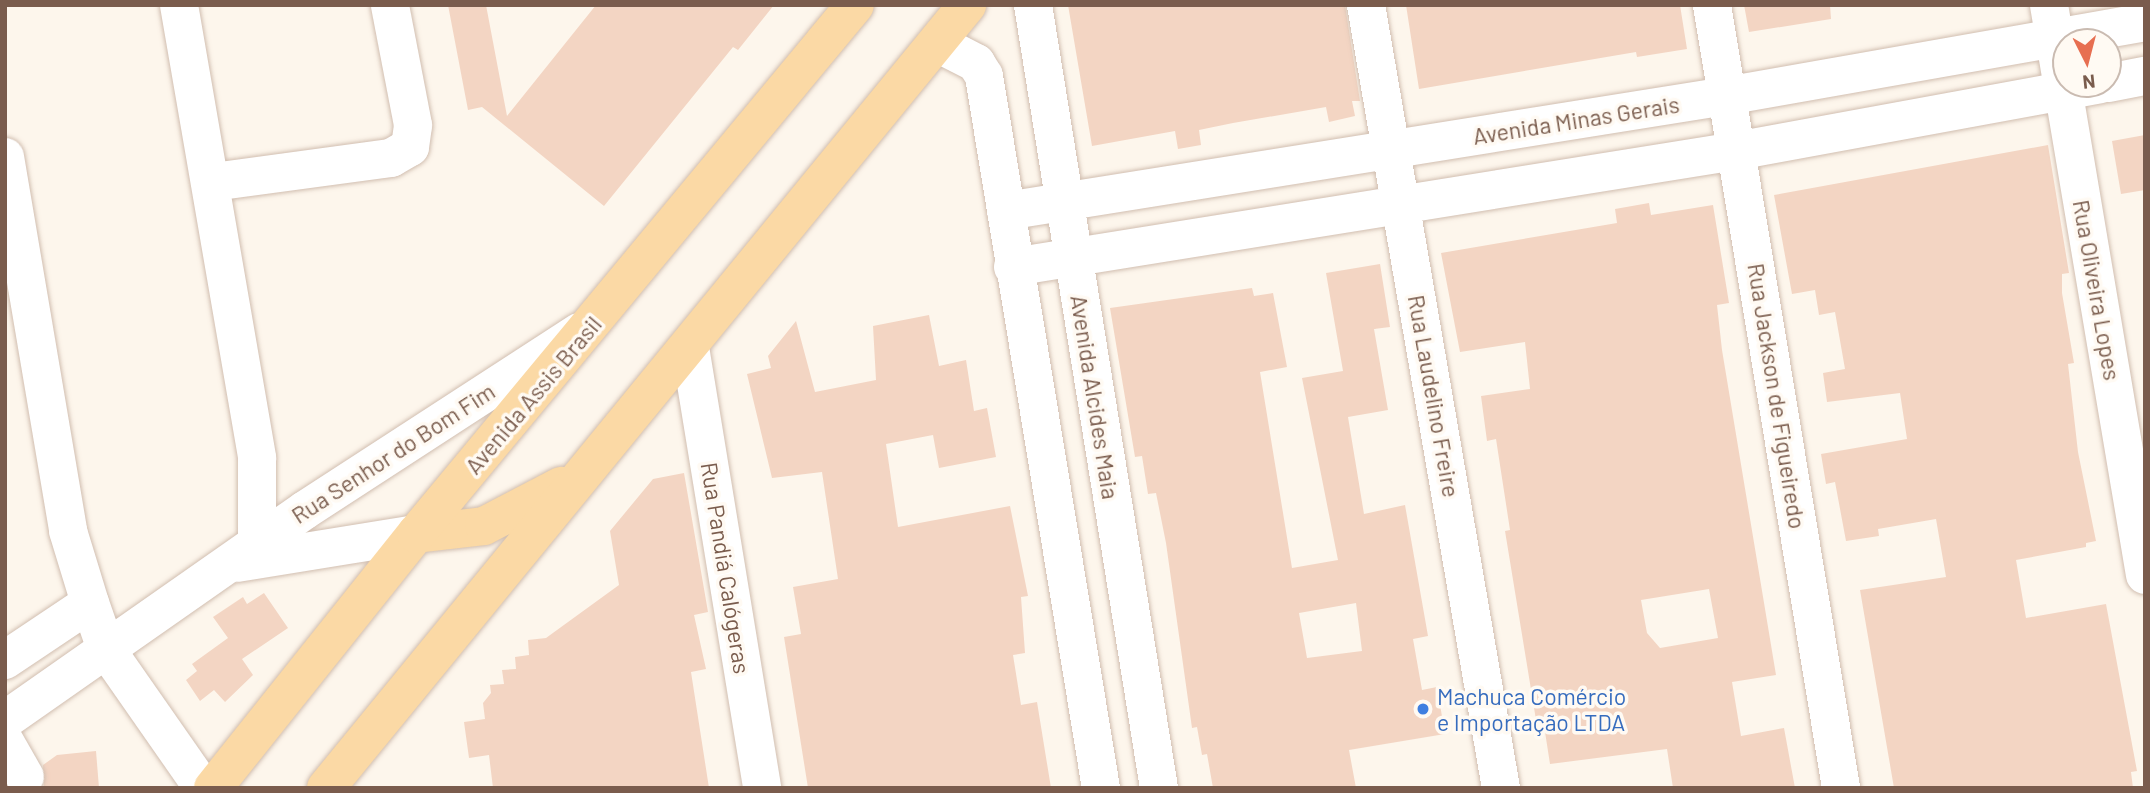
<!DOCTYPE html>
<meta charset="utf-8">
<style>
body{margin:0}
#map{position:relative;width:2150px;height:793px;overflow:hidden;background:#fdf6ec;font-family:Barlow,sans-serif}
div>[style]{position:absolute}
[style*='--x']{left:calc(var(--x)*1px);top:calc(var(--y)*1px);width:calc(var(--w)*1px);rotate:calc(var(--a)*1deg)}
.building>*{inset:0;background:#f3d5c3}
.roads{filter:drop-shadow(0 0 2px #d1beb0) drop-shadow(0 0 2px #d1beb0)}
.minor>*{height:38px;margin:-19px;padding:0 19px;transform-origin:19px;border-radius:19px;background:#fff}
.major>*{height:38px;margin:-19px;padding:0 19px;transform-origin:19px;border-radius:19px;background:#fbd9a5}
.dots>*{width:19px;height:19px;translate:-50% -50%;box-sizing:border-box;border:4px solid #fffaf3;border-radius:50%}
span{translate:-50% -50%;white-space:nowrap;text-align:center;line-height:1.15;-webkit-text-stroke:7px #fffaf3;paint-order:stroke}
.street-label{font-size:23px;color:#7a5c4d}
.shop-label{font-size:23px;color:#366cbe}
.left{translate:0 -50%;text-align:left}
.frame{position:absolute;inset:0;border:7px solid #7a5c4d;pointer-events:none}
.north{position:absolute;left:2052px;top:28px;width:70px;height:70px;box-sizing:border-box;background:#fffaf3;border:2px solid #cabbb1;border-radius:50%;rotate:174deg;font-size:19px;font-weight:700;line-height:28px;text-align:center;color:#7a5c4d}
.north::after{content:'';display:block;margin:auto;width:24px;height:32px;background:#e76f51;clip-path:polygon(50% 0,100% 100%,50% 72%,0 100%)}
</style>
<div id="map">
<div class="building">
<div style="clip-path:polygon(448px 5px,486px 5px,507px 116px,596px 5px,774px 5px,738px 50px,733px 47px,604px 206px,482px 107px,468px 110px)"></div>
<div style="clip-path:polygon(1068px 5px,1345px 5px,1360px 101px,1352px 101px,1355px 116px,1329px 122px,1326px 107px,1233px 123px,1199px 130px,1201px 145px,1178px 149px,1175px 131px,1092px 146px)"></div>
<div style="clip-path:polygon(1406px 5px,1680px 5px,1687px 49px,1637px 57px,1636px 52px,1419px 89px)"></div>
<div style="clip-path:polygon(1744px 5px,1830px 5px,1831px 19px,1749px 32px)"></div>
<div style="clip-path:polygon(2145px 135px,2145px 190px,2121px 194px,2112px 141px)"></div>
<div style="clip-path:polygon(2048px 145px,2069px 273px,2062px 274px,2062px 293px,2074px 363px,2068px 364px,2078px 452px,2096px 541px,2086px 543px,2086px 547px,2016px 560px,2026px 618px,2106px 604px,2137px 771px,2131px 772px,2133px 788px,1894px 788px,1860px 590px,1946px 577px,1936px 519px,1878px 529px,1879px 536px,1846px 541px,1835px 482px,1826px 484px,1821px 454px,1907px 439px,1900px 393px,1827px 402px,1823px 373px,1845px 369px,1835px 312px,1819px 315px,1815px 290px,1792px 294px,1774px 195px)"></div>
<div style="clip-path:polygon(evenodd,1649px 203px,1651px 215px,1713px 205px,1729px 303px,1717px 305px,1722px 350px,1776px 675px,1732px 682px,1741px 736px,1784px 728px,1795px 788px,1673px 788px,1667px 749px,1550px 764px,1543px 719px,1536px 720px,1505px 531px,1510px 530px,1496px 439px,1487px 441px,1481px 396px,1530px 389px,1525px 342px,1460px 352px,1441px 253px,1617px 223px,1615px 209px,1649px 203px,1709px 589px,1718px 638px,1660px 648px,1647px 633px,1641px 600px,1709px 589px)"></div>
<div style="clip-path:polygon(evenodd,1380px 264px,1390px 327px,1374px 329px,1388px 410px,1348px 417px,1364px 514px,1405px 505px,1428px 636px,1413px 639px,1422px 690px,1437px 687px,1445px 734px,1349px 750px,1356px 788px,1213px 788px,1207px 754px,1202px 755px,1197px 727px,1192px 728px,1166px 543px,1156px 493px,1148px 494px,1142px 456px,1135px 457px,1110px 308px,1252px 288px,1254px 296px,1273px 293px,1287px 367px,1260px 372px,1292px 568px,1338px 560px,1302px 378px,1343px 371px,1326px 273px,1380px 264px,1356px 603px,1362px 651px,1307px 658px,1299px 613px,1356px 603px)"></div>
<div style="clip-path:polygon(929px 315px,939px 366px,966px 360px,974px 411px,987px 408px,996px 457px,939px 468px,933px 435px,886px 444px,898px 527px,1010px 506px,1028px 596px,1021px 597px,1025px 653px,1013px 655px,1021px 705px,1037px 702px,1051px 788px,808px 788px,784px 637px,801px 634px,793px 587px,838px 579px,822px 472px,772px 478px,747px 374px,771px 368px,768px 356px,796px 321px,815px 392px,876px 380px,873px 326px)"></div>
<div style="clip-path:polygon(684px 473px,708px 612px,694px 615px,706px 669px,691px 672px,709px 788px,493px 788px,489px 755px,469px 758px,464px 722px,485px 719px,483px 703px,491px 693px,490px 685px,504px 684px,502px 670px,516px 669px,515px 657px,529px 655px,528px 640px,546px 638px,619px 585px,610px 531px,653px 479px)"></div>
<div style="clip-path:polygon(264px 593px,288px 628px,242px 659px,253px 675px,225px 702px,214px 690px,200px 701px,186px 680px,197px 671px,192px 664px,228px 638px,213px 617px,243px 597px,247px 604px)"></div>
<div style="clip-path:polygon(96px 751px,99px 788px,44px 788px,43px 765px,57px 755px)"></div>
</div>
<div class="roads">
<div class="minor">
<div style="--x:179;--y:5;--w:460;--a:80.2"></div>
<div style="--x:257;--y:458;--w:86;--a:90"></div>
<div style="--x:1033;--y:5;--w:793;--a:80.86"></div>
<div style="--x:1366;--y:5;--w:795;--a:80.22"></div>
<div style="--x:1712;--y:5;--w:794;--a:80.64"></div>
<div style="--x:2049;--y:5;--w:578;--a:80.44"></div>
<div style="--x:939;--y:44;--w:42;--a:27.2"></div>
<div style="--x:976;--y:63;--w:15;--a:58"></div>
<div style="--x:984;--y:76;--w:722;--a:80.67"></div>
<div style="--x:2108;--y:83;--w:38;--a:-11"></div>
<div style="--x:5;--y:157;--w:379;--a:80.4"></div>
<div style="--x:68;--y:531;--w:75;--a:73"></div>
<div style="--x:90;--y:603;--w:49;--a:70.8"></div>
<div style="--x:106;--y:649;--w:169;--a:55.1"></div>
<div style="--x:213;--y:182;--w:180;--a:-7.7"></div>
<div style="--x:391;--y:158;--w:22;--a:-30"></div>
<div style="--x:410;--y:147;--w:22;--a:-82"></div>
<div style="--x:413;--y:125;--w:122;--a:-100.9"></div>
<div style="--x:1006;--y:211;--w:729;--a:-9.07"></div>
<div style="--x:1726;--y:96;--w:425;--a:-10"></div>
<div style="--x:1013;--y:267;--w:732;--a:-9.12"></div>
<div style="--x:1736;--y:151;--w:370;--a:-10.4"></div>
<div style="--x:690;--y:347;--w:447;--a:80.7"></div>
<div style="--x:237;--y:563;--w:181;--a:-9.2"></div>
<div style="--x:5;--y:660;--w:102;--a:-33.8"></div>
<div style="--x:5;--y:720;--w:366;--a:-35"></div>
<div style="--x:305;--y:510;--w:327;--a:-33"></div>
<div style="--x:5;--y:742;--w:40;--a:60.3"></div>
</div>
<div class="major">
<div style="--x:416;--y:534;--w:68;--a:-6.7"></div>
<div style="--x:484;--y:526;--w:87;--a:-27.5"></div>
<div style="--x:213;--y:788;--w:325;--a:-51.4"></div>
<div style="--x:416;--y:534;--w:687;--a:-50.31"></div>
<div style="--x:326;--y:788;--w:1012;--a:-50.69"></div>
</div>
</div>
<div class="dots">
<div style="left:1423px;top:709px;background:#3f7fe0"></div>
</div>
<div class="street-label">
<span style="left:1576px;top:120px;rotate:-9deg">Avenida Minas Gerais</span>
<span style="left:2097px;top:290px;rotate:80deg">Rua Oliveira Lopes</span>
<span style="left:533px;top:395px;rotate:-50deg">Avenida Assis Brasil</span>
<span style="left:1434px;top:396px;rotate:80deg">Rua Laudelino Freire</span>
<span style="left:1777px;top:396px;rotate:81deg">Rua Jackson de Figueiredo</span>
<span style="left:1095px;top:397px;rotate:81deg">Avenida Alcides Maia</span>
<span style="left:393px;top:453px;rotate:-33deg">Rua Senhor do Bom Fim</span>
<span style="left:726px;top:568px;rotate:81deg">Rua Pandiá Calógeras</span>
</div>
<div class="shop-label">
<span class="left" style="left:1437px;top:709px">Machuca Comércio<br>e Importação LTDA</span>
</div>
<div class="frame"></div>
<div class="north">N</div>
</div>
